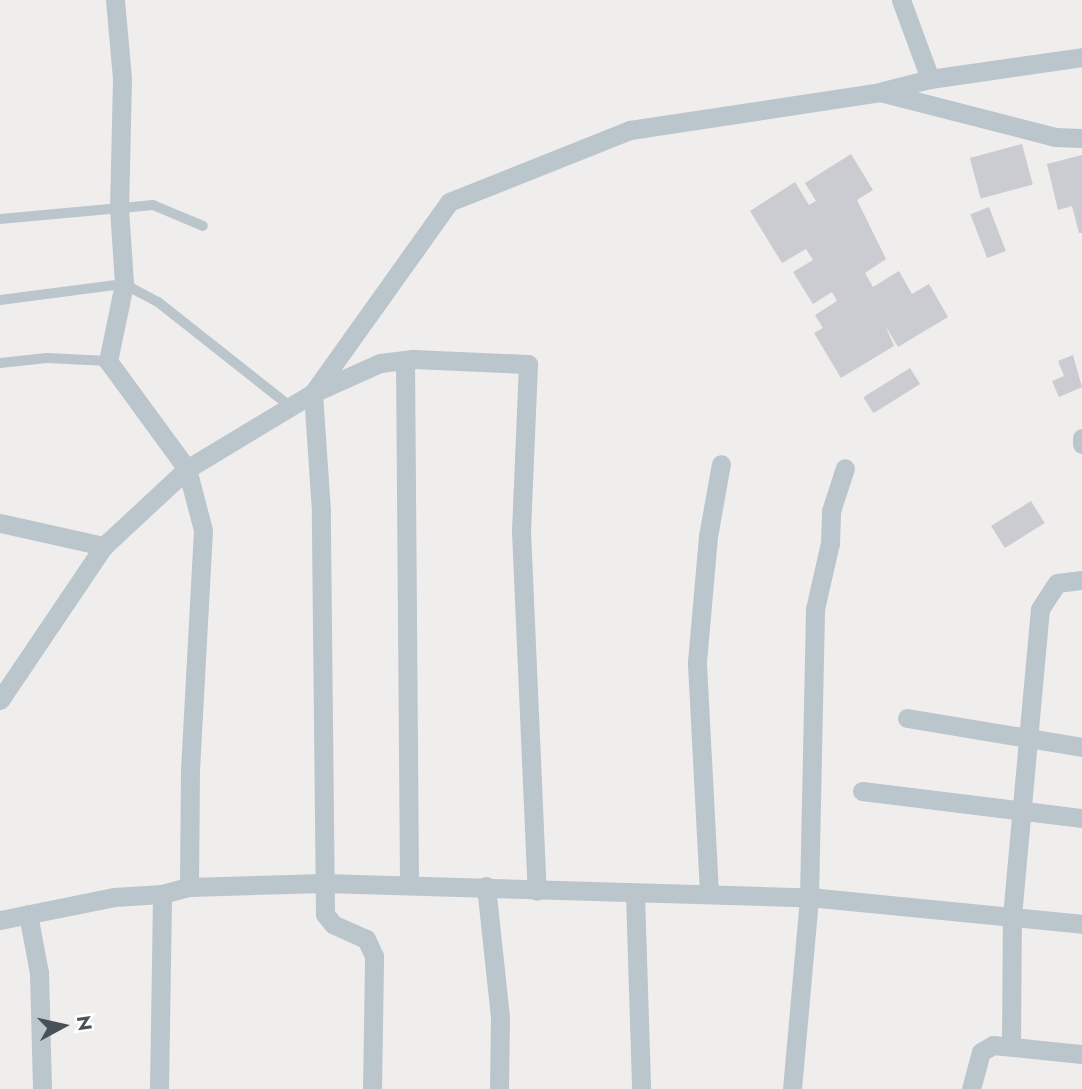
<!DOCTYPE html>
<style>
body{margin:0}
#map{position:relative;width:1082px;height:1089px;overflow:hidden;background:#f0eded;font-family:Jost,sans-serif}
div>[style]{position:absolute}
[style*='--x']{left:calc(var(--x)*1px);top:calc(var(--y)*1px);width:calc(var(--w)*1px);rotate:calc(var(--a)*1deg)}
.building>*{inset:0;background:#caccd2;transform-origin:0 0}
.lane>*{height:10px;margin:-5px;padding:0 5px;transform-origin:5px;border-radius:5px;background:#bbc5cc}
.street>*{height:19px;margin:-9.5px;padding:0 9.5px;transform-origin:9.5px;border-radius:9.5px;background:#bbc5cc}
span{translate:-50% -50%;white-space:nowrap;text-align:center;line-height:1.15;-webkit-text-stroke:5px #fff;paint-order:stroke}
.north{position:absolute;left:28px;top:991px;width:70px;height:70px;-webkit-text-stroke:5px #fff;paint-order:stroke;rotate:82deg;font-size:19px;font-weight:700;line-height:28px;text-align:center;color:#46515a}
.north::after{content:'';display:block;margin:auto;width:24px;height:32px;background:#46515a;clip-path:polygon(50% 0,100% 100%,50% 72%,0 100%)}
</style>
<div id="map">
<div class="building">
<div style="left:1022px;top:144px;width:42px;height:54px;rotate:75deg"></div>
<div style="clip-path:polygon(851px 154px,873px 190px,857px 200px,886px 259px,865px 273px,873px 287px,899px 271px,912px 294px,929px 284px,948px 317px,898px 347px,885px 325px,894px 346px,841px 378px,814px 333px,823px 328px,815px 315px,837px 301px,832px 292px,813px 304px,793px 272px,813px 260px,806px 249px,782px 263px,750px 211px,795px 182px,809px 205px,816px 201px,805px 183px)"></div>
<div style="clip-path:polygon(1082px 155px,1082px 233px,1079px 233px,1072px 206px,1058px 210px,1047px 164px)"></div>
<div style="left:989px;top:207px;width:47px;height:20px;rotate:69deg"></div>
<div style="clip-path:polygon(1073px 355px,1082px 387px,1059px 397px,1052px 381px,1064px 376px,1058px 361px)"></div>
<div style="left:910px;top:368px;width:19px;height:55px;rotate:58deg"></div>
<div style="left:1031px;top:501px;width:26px;height:47px;rotate:58deg"></div>
</div>
<div class="lane">
<div style="--x:0;--y:219;--w:154;--a:-5.2"></div>
<div style="--x:153;--y:205;--w:54;--a:22.8"></div>
<div style="--x:0;--y:300;--w:125;--a:-7.4"></div>
<div style="--x:124;--y:284;--w:38;--a:28"></div>
<div style="--x:158;--y:302;--w:169;--a:38.3"></div>
<div style="--x:0;--y:363;--w:47;--a:-6.1"></div>
<div style="--x:47;--y:358;--w:61;--a:2.8"></div>
</div>
<div class="street">
<div style="--x:115;--y:0;--w:79;--a:84.9"></div>
<div style="--x:122;--y:79;--w:129;--a:91.3"></div>
<div style="--x:119;--y:208;--w:76;--a:86.2"></div>
<div style="--x:124;--y:284;--w:79;--a:101.7"></div>
<div style="--x:108;--y:361;--w:134;--a:53.8"></div>
<div style="--x:187;--y:469;--w:63;--a:75.3"></div>
<div style="--x:203;--y:530;--w:241;--a:93.1"></div>
<div style="--x:190;--y:771;--w:116;--a:90.5"></div>
<div style="--x:901;--y:0;--w:84;--a:69.8"></div>
<div style="--x:883;--y:91;--w:49;--a:-14.3"></div>
<div style="--x:930;--y:79;--w:154;--a:-8.2"></div>
<div style="--x:405;--y:360;--w:525;--a:89.56"></div>
<div style="--x:1082;--y:438;--w:6;--a:90"></div>
<div style="--x:0;--y:523;--w:107;--a:12.5"></div>
<div style="--x:0;--y:700;--w:186;--a:-56"></div>
<div style="--x:104;--y:546;--w:113;--a:-42.9"></div>
<div style="--x:187;--y:469;--w:147;--a:-31.1"></div>
<div style="--x:313;--y:393;--w:73;--a:-24.1"></div>
<div style="--x:380;--y:363;--w:33;--a:-7"></div>
<div style="--x:413;--y:359;--w:115;--a:2.5"></div>
<div style="--x:528;--y:364;--w:167;--a:92.4"></div>
<div style="--x:521;--y:531;--w:360;--a:87.5"></div>
<div style="--x:907;--y:718;--w:177;--a:9.4"></div>
<div style="--x:862;--y:791;--w:222;--a:7"></div>
<div style="--x:486;--y:886;--w:132;--a:83.9"></div>
<div style="--x:500;--y:1017;--w:72;--a:90.8"></div>
<div style="--x:709;--y:893;--w:231;--a:-93"></div>
<div style="--x:697;--y:662;--w:126;--a:-85"></div>
<div style="--x:708;--y:536;--w:73;--a:-79.8"></div>
<div style="--x:635;--y:894;--w:195;--a:88.2"></div>
<div style="--x:28;--y:914;--w:60;--a:79.4"></div>
<div style="--x:39;--y:973;--w:116;--a:88.5"></div>
<div style="--x:0;--y:920;--w:116;--a:-11.4"></div>
<div style="--x:114;--y:897;--w:48;--a:-3.6"></div>
<div style="--x:162;--y:894;--w:28;--a:-15"></div>
<div style="--x:189;--y:887;--w:135;--a:-1.7"></div>
<div style="--x:324;--y:883;--w:485;--a:1.7"></div>
<div style="--x:809;--y:897;--w:274;--a:5.6"></div>
<div style="--x:1011;--y:1046;--w:130;--a:-89.6"></div>
<div style="--x:1012;--y:916;--w:308;--a:-84.8"></div>
<div style="--x:1040;--y:609;--w:31;--a:-57"></div>
<div style="--x:1057;--y:583;--w:25;--a:-7"></div>
<div style="--x:159;--y:1089;--w:195;--a:-89.1"></div>
<div style="--x:372;--y:1089;--w:133;--a:-89.1"></div>
<div style="--x:374;--y:956;--w:19;--a:-115"></div>
<div style="--x:366;--y:939;--w:36;--a:-156"></div>
<div style="--x:333;--y:924;--w:13;--a:-129"></div>
<div style="--x:325;--y:914;--w:403;--a:-90.6"></div>
<div style="--x:321;--y:511;--w:118;--a:-93.9"></div>
<div style="--x:313;--y:393;--w:234;--a:-54.5"></div>
<div style="--x:449;--y:202;--w:195;--a:-21.7"></div>
<div style="--x:630;--y:130;--w:253;--a:-8.6"></div>
<div style="--x:880;--y:92;--w:181;--a:14.4"></div>
<div style="--x:1055;--y:137;--w:27;--a:2"></div>
<div style="--x:792;--y:1089;--w:193;--a:-84.9"></div>
<div style="--x:809;--y:897;--w:288;--a:-88.8"></div>
<div style="--x:815;--y:609;--w:68;--a:-77.2"></div>
<div style="--x:830;--y:543;--w:32;--a:-88"></div>
<div style="--x:831;--y:511;--w:45;--a:-72"></div>
<div style="--x:971;--y:1089;--w:38;--a:-75"></div>
<div style="--x:981;--y:1052;--w:14;--a:-30"></div>
<div style="--x:993;--y:1045;--w:89;--a:5.8"></div>
</div>
<div class="north">N</div>
</div>
